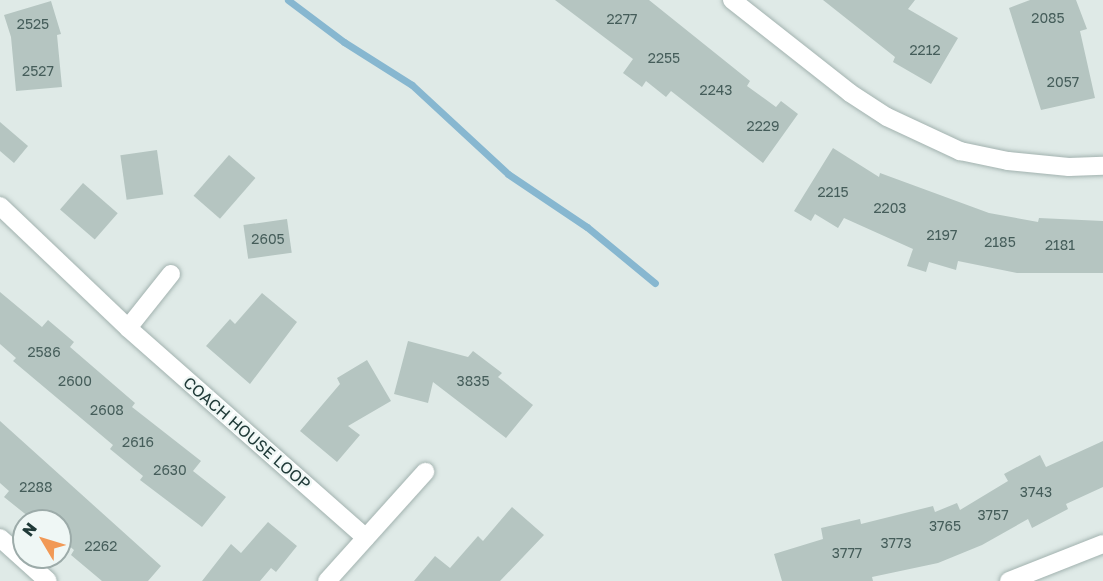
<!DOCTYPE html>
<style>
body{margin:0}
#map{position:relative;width:1103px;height:581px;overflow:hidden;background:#dfeae7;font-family:"Golos Text",sans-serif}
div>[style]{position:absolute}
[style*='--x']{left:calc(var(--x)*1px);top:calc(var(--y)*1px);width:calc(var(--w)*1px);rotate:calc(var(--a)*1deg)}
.stream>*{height:7px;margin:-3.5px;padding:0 3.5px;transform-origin:3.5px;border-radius:3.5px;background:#87b7d0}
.building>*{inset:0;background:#b5c5c1;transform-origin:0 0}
.roads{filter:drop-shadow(0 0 2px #a2b2af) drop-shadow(0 0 2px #a2b2af)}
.street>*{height:18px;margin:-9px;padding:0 9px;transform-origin:9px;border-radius:9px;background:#fff}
span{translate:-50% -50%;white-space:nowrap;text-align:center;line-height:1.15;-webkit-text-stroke:4.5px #eff7f5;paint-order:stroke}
.number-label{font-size:14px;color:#455d5a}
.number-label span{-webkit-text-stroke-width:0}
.street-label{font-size:16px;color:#203a38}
.north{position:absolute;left:12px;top:509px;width:60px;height:60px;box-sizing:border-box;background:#eff7f5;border:2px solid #9caba9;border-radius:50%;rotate:308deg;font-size:16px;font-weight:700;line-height:24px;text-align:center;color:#203a38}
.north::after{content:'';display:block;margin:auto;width:21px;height:27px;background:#f19956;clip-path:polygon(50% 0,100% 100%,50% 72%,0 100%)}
</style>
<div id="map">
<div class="stream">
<div style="--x:288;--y:0;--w:70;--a:36.9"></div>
<div style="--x:344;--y:42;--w:80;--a:32.3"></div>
<div style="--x:412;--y:85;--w:131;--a:42.8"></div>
<div style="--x:508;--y:174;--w:95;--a:33.9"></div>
<div style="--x:587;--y:227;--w:88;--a:39.5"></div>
</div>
<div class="building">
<div style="clip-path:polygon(555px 0,649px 0,750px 81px,747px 86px,776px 107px,781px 101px,798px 114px,763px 163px,671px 91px,666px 97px,646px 81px,642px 87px,623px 73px,633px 59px)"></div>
<div style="clip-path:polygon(823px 0,915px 0,908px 9px,958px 38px,931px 84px,893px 62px,895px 57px)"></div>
<div style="clip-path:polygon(1030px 0,1076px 0,1087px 29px,1080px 31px,1095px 98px,1041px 110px,1009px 8px)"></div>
<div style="clip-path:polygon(51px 1px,61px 34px,57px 35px,62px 87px,16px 91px,11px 37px,4px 15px)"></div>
<div style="clip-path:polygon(0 122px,28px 146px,14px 163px,0 151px)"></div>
<div style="clip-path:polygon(833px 148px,879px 177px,880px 173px,989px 213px,1038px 222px,1039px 218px,1103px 221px,1103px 273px,1017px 273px,958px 261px,956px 270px,929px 262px,926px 272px,907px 266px,913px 249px,844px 218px,838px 228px,815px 214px,811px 221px,794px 211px)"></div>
<div style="left:157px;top:150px;width:45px;height:37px;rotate:82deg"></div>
<div style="left:229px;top:155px;width:35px;height:54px;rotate:41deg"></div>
<div style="left:83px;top:183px;width:46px;height:35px;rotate:41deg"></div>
<div style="left:287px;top:219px;width:34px;height:44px;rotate:82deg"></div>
<div style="clip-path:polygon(0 292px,42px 327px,48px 320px,74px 342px,70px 347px,135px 403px,132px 407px,201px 461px,193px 471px,226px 497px,202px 527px,140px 480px,143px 476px,110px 449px,113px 445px,13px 361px,16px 358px,0 344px)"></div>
<div style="clip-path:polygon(262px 293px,297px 322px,250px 384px,206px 346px,230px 319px,235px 324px)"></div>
<div style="clip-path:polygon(408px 341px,468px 357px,473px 351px,502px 373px,498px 377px,533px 405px,506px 438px,433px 382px,428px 403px,394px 394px)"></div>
<div style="clip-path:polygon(367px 360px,391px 401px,348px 426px,360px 435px,337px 462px,300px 431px,340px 384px,337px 378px)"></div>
<div style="clip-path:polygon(0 421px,161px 566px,148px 581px,102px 581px,71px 555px,74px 550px,60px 538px,60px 521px,34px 521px,4px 497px,9px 491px,0 483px)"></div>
<div style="clip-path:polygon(1103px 441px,1103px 487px,1066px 504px,1068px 509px,1032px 528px,1028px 519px,982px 545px,938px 563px,872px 577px,873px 581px,782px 581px,774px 554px,823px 539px,821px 528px,860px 519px,861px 524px,933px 506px,935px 512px,957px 503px,960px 510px,1008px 481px,1004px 474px,1040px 455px,1046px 467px)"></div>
<div style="clip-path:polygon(512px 507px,544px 535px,500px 581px,414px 581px,435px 556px,450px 568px,478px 536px,483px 541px)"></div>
<div style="clip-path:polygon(268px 522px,297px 546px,276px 572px,271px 568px,260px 581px,202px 581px,231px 544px,241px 553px)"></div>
</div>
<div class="roads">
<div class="street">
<div style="--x:732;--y:0;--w:150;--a:38.2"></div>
<div style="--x:850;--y:93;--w:44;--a:33"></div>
<div style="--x:887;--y:117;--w:81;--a:25"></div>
<div style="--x:960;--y:151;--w:49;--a:11.8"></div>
<div style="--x:1008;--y:161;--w:61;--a:5.6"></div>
<div style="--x:1069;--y:167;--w:34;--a:-2"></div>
<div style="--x:0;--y:206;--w:177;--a:43.6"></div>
<div style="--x:128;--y:328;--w:317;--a:41.4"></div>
<div style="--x:128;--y:328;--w:69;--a:-51.5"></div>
<div style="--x:0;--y:538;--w:64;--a:41.9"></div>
<div style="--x:327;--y:581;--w:147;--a:-48"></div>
<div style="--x:1009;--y:581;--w:101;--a:-21.5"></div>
</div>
</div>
<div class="number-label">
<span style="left:1048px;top:18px">2085</span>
<span style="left:622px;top:19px">2277</span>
<span style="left:33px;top:24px">2525</span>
<span style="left:925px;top:50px">2212</span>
<span style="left:664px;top:58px">2255</span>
<span style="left:38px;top:71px">2527</span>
<span style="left:1063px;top:82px">2057</span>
<span style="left:716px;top:90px">2243</span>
<span style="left:763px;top:126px">2229</span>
<span style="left:833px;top:192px">2215</span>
<span style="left:890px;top:208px">2203</span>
<span style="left:942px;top:235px">2197</span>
<span style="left:268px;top:239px">2605</span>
<span style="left:1000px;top:242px">2185</span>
<span style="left:1060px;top:245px">2181</span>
<span style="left:44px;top:352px">2586</span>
<span style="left:75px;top:381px">2600</span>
<span style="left:473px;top:381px">3835</span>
<span style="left:107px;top:410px">2608</span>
<span style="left:138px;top:442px">2616</span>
<span style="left:170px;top:470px">2630</span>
<span style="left:36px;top:487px">2288</span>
<span style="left:1036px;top:492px">3743</span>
<span style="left:993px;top:515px">3757</span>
<span style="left:945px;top:526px">3765</span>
<span style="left:896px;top:543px">3773</span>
<span style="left:101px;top:546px">2262</span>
<span style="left:847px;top:553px">3777</span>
</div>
<div class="street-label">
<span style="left:247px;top:433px;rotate:41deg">COACH HOUSE LOOP</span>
</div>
<div class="north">N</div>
</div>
